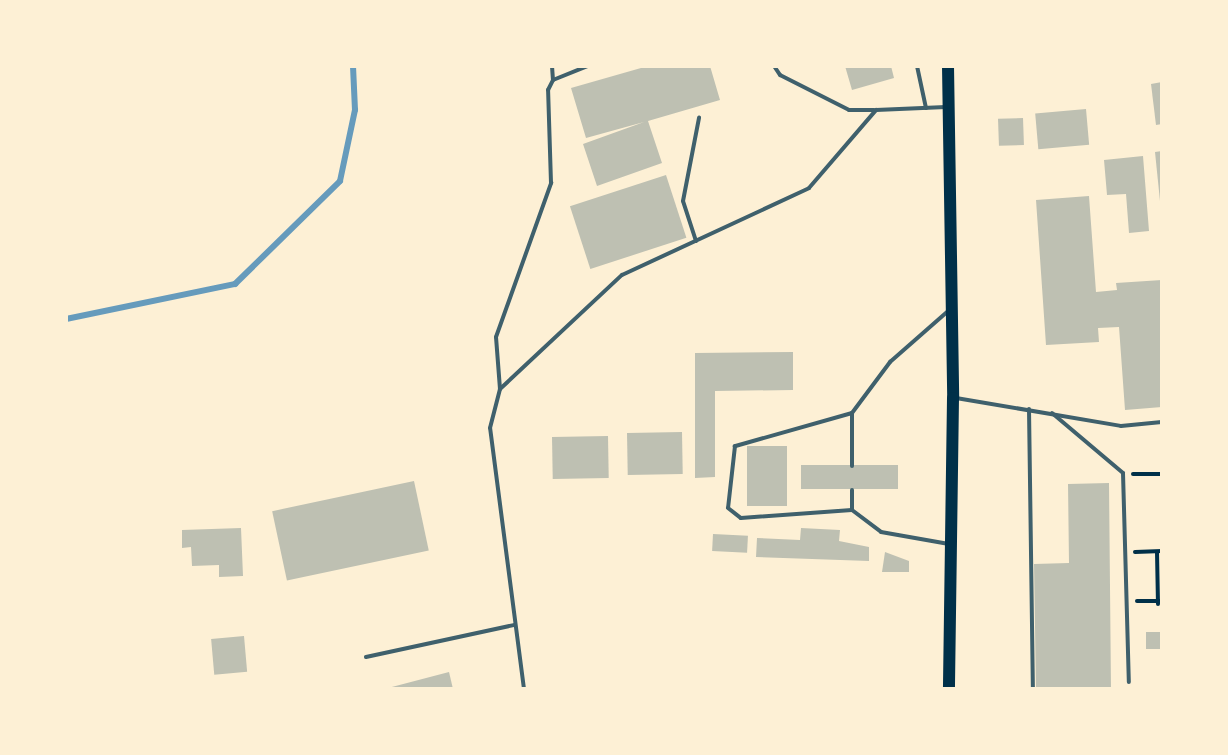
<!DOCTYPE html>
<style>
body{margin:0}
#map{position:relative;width:1228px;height:755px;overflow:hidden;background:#fdf0d5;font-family:Arial,sans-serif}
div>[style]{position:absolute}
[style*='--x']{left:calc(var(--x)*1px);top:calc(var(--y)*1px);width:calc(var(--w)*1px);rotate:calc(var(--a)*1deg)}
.stream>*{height:6px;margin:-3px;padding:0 3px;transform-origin:3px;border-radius:3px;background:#669bbc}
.building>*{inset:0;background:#bec0b2;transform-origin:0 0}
.path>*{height:4px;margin:-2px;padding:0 2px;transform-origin:2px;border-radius:2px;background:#003049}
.service>*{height:4px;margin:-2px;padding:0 2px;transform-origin:2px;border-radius:2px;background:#3f606c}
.secondary>*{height:12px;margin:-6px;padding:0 6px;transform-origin:6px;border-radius:6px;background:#003049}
span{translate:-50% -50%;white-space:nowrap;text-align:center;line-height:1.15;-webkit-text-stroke:7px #fdf0d5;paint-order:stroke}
.frame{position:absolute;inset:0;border:68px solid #fdf0d5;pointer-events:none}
</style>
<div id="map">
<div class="stream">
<div style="--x:66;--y:319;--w:173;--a:-11.7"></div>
<div style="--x:235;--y:284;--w:147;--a:-44.4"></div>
<div style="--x:340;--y:181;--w:73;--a:-78.1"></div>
<div style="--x:355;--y:110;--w:44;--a:-92.6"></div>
</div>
<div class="building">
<div style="clip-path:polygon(648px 66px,710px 66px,720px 100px,648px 121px,662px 163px,597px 186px,583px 144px,644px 122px,586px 138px,571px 88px)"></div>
<div style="clip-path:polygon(845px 66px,891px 66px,894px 78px,852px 90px)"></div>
<div style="clip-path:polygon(1162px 82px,1162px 124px,1156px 125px,1151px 84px)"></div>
<div style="left:1086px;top:109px;width:36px;height:51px;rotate:85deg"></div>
<div style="left:1023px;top:118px;width:27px;height:25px;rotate:88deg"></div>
<div style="clip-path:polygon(1162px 151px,1162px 201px,1160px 201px,1155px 152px)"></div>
<div style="clip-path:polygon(1143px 156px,1149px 231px,1129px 233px,1126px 194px,1107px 195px,1104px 160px)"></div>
<div style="left:666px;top:175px;width:66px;height:101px;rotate:72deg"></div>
<div style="clip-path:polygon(1089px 196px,1096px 292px,1117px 290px,1116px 283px,1162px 280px,1162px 407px,1125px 410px,1119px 327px,1098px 328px,1099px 342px,1046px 345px,1036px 200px)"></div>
<div style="clip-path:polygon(793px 352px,793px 390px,715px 391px,715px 477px,695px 478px,695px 353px)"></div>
<div style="left:682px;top:432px;width:42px;height:55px;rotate:89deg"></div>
<div style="left:608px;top:436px;width:42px;height:56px;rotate:89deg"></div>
<div style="left:747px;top:446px;width:40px;height:60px"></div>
<div style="left:898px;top:465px;width:24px;height:97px;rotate:90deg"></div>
<div style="left:414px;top:481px;width:71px;height:145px;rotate:78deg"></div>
<div style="clip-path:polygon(1109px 483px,1111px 689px,1036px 689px,1034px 564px,1069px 563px,1068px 484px)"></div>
<div style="clip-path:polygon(241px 528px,243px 576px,219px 577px,219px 565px,192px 566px,191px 547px,182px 548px,182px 530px)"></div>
<div style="clip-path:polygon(801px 528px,840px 530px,839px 541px,869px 547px,869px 561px,756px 557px,757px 538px,800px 540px)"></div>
<div style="left:713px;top:534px;width:35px;height:17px;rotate:3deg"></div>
<div style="clip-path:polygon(885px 552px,909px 561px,909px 572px,882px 572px)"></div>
<div style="left:1146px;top:632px;width:16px;height:17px"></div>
<div style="left:244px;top:636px;width:36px;height:33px;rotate:85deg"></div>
<div style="clip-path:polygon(449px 672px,453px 689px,388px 689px,388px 688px)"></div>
</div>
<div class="path">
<div style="--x:1133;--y:474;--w:29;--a:0"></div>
<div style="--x:1135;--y:552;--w:27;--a:-2"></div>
<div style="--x:1157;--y:552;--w:52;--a:88.9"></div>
<div style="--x:1137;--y:601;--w:25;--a:0"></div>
</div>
<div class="service">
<div style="--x:552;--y:66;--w:14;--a:86"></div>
<div style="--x:774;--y:66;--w:11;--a:56"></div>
<div style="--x:780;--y:75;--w:77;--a:26.9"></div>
<div style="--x:849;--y:110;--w:25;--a:0"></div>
<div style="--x:917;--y:66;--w:43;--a:77.9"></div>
<div style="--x:696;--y:241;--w:42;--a:-108"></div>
<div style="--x:683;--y:201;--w:85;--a:-79.1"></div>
<div style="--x:500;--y:389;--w:52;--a:-94.4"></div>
<div style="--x:496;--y:337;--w:164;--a:-70.3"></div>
<div style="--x:551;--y:183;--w:93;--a:-91.8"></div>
<div style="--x:548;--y:90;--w:11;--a:-63"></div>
<div style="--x:553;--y:80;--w:37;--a:-22"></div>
<div style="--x:956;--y:398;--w:167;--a:9.6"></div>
<div style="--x:1121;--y:426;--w:41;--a:-5.6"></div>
<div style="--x:1029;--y:409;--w:280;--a:89.2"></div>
<div style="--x:852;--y:413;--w:122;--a:164.2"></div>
<div style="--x:735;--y:446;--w:62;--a:96.4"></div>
<div style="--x:728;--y:508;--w:16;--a:38"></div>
<div style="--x:741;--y:518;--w:111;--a:-4.1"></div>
<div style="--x:1052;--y:413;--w:93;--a:40.2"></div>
<div style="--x:1123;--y:473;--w:209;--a:88.4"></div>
<div style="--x:852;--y:466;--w:53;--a:-90"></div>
<div style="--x:852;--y:413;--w:64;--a:-53.3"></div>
<div style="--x:890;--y:362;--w:77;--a:-41.3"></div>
<div style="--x:852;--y:490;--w:20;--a:90"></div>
<div style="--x:852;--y:510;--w:36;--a:37"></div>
<div style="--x:881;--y:532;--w:69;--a:10"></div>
<div style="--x:366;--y:657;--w:151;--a:-12.2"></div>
<div style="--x:524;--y:689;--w:263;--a:-97.4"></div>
<div style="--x:490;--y:428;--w:40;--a:-75.6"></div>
<div style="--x:500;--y:389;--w:167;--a:-43.1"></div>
<div style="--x:622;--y:275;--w:206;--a:-24.9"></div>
<div style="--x:809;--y:188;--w:103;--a:-49.3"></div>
<div style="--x:876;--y:110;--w:70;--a:-2.5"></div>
</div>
<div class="secondary">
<div style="--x:948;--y:66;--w:332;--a:89.1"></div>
<div style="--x:953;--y:398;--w:291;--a:90.8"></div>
</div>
<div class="frame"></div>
</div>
